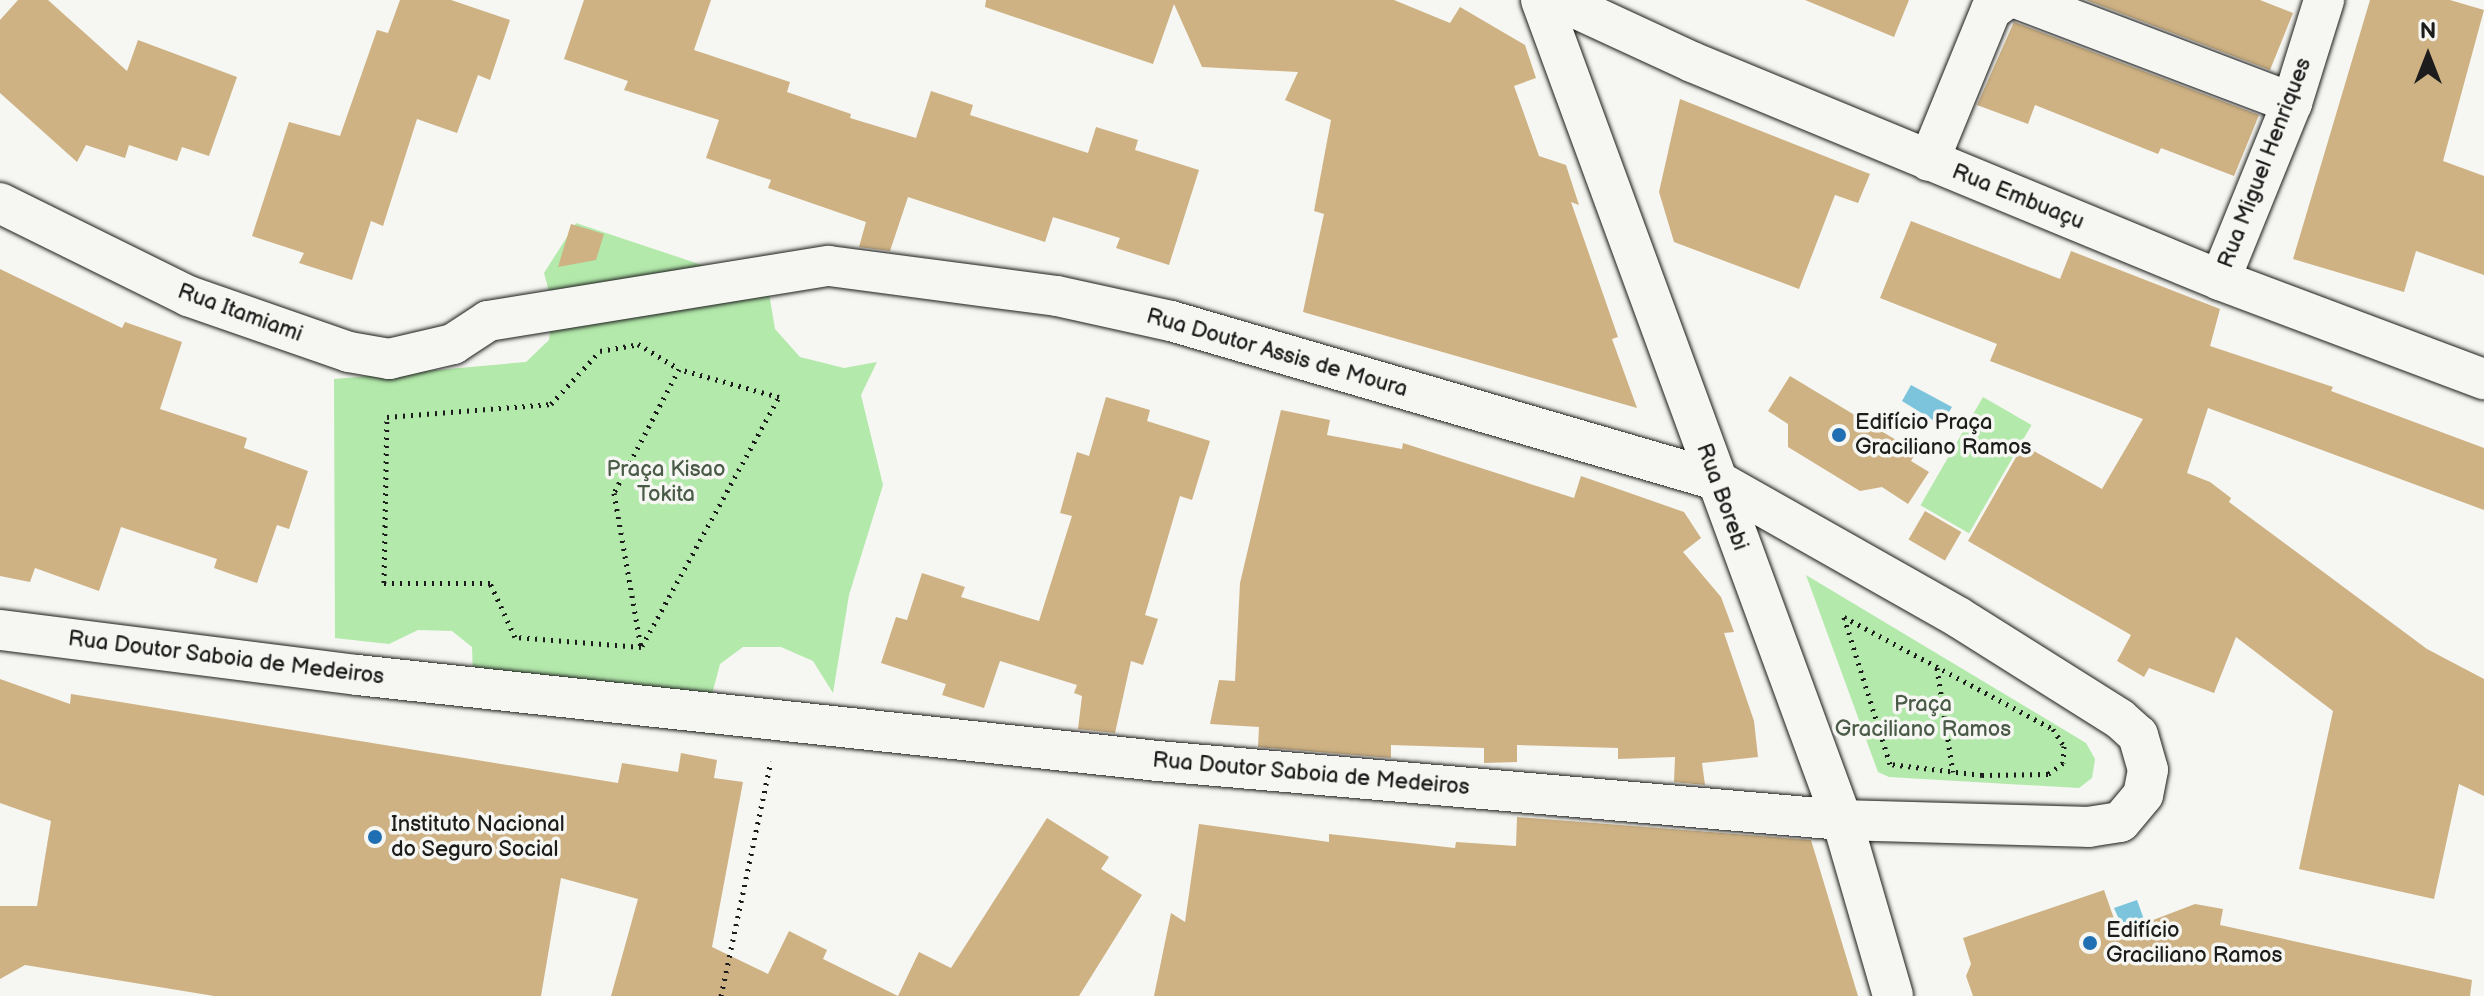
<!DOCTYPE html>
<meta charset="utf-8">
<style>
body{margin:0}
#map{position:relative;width:2484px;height:996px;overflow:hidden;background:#f6f6f2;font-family:"Balsamiq Sans",sans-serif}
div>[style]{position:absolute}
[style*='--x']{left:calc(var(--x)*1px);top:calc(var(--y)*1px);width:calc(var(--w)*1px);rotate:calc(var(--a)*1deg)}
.green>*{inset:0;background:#b3e9ab;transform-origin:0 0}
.water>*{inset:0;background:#7bc4dc}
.building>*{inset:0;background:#ceb284;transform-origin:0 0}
.path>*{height:5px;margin-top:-2.5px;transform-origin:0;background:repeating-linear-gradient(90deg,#1c1c1c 0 2px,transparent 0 8px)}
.roads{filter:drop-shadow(0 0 2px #1c1c1c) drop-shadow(0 0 2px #1c1c1c)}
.street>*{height:40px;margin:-20px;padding:0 20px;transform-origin:20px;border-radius:20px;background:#f6f6f2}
.dots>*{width:22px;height:22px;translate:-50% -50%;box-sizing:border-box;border:4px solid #f6f6f2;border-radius:50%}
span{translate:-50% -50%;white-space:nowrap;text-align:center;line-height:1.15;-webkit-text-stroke:7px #f6f6f2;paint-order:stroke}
.street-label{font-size:22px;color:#1c1c1c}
.poi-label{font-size:22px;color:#1c1c1c}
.left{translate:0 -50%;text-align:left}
.park-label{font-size:22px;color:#495a47}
.north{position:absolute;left:2388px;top:16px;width:80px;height:80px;-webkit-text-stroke:6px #f6f6f2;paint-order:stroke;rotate:0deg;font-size:22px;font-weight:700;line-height:32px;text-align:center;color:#1c1c1c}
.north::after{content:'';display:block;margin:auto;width:28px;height:36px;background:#1c1c1c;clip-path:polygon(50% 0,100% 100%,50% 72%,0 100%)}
</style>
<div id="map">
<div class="green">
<div style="clip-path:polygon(576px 223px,768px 287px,775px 329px,800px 357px,844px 368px,877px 362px,861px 395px,883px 485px,849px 595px,833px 693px,813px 661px,781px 647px,743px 647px,720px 664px,710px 702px,719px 735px,474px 705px,472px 647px,452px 631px,418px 630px,389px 644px,335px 638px,334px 379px,526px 362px,549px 340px,553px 307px,544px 273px)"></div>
<div style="left:1983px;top:397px;width:56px;height:125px;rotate:30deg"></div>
<div style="clip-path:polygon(1806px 575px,2086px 743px,2095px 759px,2092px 778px,2079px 788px,1889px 777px,1878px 772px)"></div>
</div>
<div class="water">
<div style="clip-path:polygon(1911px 385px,1952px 407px,1941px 425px,1902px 401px)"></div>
<div style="clip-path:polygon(2137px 900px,2156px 953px,2127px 937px,2114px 908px)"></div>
</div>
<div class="building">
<div style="clip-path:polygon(18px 0,48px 0,127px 71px,138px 40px,237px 77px,209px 156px,182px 147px,177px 161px,129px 145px,125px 158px,86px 145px,77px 162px,0 93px,0 20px)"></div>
<div style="clip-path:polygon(400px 0,451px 0,510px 20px,490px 80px,478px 75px,457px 133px,417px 119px,383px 226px,371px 221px,352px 280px,299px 263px,304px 253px,252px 236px,289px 122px,340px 136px,377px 30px,388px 33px)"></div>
<div style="clip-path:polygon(584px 0,711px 0,694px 50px,790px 82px,787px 92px,851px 114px,850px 118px,916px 138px,931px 91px,973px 105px,970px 115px,1088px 153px,1096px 127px,1138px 140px,1135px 150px,1199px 170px,1169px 265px,1116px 248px,1120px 238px,1053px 217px,1045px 242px,908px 197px,890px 251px,859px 247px,866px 222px,768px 188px,771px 180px,706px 158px,719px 120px,624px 90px,628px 81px,564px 59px)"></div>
<div style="clip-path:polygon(986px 0,1394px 0,1450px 23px,1460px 7px,1525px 45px,1536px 78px,1514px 86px,1539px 156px,1566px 165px,1579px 205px,1571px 202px,1618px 337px,1612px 339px,1637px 408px,1303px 312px,1324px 214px,1314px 211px,1331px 120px,1285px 100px,1298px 72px,1202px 67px,1174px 4px,1153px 64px,985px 7px)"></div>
<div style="clip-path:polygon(1805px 0,1909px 0,1894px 37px)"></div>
<div style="clip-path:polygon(2086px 0,2260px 0,2293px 13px,2270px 70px)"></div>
<div style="clip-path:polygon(2370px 0,2450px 0,2484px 10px,2443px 161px,2484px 176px,2484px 275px,2416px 251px,2404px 292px,2293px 259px)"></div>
<div style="clip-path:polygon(2014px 22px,2259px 115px,2234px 176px,2161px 148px,2158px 154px,2035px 105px,2028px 124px,1977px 105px)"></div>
<div style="clip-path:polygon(1680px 99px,1870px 174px,1858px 203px,1835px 195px,1799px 289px,1674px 242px,1659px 192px)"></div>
<div style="clip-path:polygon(1911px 221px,2060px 279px,2071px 251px,2220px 309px,2210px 346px,2333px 387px,2331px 391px,2484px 448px,2484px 510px,2208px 408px,2187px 473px,2210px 482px,2231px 498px,2229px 502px,2427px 649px,2484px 679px,2484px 796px,2459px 784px,2434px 899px,2299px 869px,2333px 711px,2236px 637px,2214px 693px,2149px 668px,2144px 677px,2117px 661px,2131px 635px,1968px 541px,2023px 445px,2102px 489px,2143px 419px,1990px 361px,1997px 344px,1880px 298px)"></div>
<div style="clip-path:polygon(571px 224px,604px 234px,596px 260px,558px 267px)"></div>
<div style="clip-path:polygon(0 269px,122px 328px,125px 322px,182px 342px,160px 409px,247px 438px,244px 448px,308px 471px,289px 529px,277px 525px,257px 583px,214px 568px,217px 559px,121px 527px,99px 591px,35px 568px,30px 582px,0 576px)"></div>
<div style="clip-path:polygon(1790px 376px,1916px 452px,1911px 461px,1929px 472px,1908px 504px,1882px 487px,1860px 491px,1788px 447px,1788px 424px,1768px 411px)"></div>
<div style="clip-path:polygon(1106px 397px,1150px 410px,1147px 421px,1210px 441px,1192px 500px,1180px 496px,1145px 615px,1158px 619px,1143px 665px,1131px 661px,1115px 733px,1078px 729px,1082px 696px,1074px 693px,1077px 685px,1000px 661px,984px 708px,942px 695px,946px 684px,881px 663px,896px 617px,907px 620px,922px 573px,965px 587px,961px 597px,1039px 621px,1072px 516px,1060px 513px,1077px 452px,1089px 456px)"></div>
<div style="clip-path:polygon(1281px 410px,1330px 420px,1327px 435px,1402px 449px,1403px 443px,1574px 498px,1581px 476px,1684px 512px,1701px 538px,1683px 552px,1721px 597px,1734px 632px,1724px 633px,1754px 721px,1758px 757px,1702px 763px,1705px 785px,1674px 782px,1675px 757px,1618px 759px,1618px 748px,1517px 745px,1517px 762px,1484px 763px,1484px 748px,1391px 745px,1391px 758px,1258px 747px,1259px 727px,1210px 724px,1219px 680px,1235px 681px,1240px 583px)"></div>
<div style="left:1925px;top:511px;width:42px;height:33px;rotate:30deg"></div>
<div style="clip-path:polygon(0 679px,70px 704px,71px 694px,618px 783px,622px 763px,678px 772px,681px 753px,717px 760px,714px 778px,743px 782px,712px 947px,768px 974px,789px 931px,827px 950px,823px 959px,898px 996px,919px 952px,951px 968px,1047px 818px,1109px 857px,1101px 869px,1142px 895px,1079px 996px,611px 996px,638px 899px,561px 878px,541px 996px,214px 996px,25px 965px,0 979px,0 906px,37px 906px,51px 821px,0 803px)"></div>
<div style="clip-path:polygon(1517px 817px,1811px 840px,1858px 996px,1154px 996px,1171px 913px,1185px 922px,1199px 824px,1329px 842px,1329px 834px,1455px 848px,1456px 842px,1516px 846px)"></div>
<div style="clip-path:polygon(2104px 890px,2119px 933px,2195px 904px,2223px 909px,2220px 925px,2472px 980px,2470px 996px,1973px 996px,1966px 976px,1971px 964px,1963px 938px)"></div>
</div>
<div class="path">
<div style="--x:638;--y:344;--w:48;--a:31.4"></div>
<div style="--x:679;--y:369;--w:140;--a:117.7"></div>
<div style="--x:614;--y:493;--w:156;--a:80.1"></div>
<div style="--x:641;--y:647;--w:126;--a:-175.5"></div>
<div style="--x:515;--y:637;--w:60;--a:-114.8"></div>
<div style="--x:490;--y:583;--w:106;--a:180"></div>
<div style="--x:384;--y:583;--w:166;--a:-89"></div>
<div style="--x:387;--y:417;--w:165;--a:-4.5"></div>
<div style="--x:551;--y:404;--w:72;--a:-47.2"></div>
<div style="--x:600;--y:351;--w:39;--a:-10"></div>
<div style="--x:1844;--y:617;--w:237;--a:28.2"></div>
<div style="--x:2053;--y:729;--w:20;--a:57"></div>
<div style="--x:2064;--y:746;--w:17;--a:93"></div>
<div style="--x:2063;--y:763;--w:19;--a:144"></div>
<div style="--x:2048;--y:774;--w:66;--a:179.1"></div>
<div style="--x:1982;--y:775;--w:93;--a:-173.2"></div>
<div style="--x:1890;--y:764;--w:154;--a:-107.4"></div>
<div style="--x:642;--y:646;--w:284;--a:-61.2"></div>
<div style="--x:779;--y:397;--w:104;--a:-164.4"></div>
<div style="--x:1937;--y:668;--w:105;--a:81.3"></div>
<div style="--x:721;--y:996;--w:240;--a:-78"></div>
</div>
<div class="roads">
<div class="street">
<div style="--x:1541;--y:0;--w:873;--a:69.84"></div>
<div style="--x:1842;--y:820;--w:183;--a:73.8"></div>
<div style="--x:1558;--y:0;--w:148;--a:24.8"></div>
<div style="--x:1692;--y:62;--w:571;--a:22.43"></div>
<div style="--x:2220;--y:280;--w:282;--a:20.6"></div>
<div style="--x:2021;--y:0;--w:290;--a:20.8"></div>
<div style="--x:1929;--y:161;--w:163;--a:-67.7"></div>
<div style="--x:1991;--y:10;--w:17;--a:-36"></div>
<div style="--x:0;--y:203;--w:210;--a:26.3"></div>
<div style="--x:188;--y:296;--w:170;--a:19.2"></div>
<div style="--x:349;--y:352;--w:41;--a:9.9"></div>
<div style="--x:389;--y:359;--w:66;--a:-13.2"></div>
<div style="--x:453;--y:344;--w:42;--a:-33.3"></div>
<div style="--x:488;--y:321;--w:345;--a:-9.2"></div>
<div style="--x:829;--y:266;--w:230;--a:7.5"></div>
<div style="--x:1057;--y:296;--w:117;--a:12.4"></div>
<div style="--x:1171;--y:321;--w:568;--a:16.26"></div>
<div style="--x:1716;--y:480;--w:278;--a:29.5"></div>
<div style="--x:1958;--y:617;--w:191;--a:32.2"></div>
<div style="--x:2120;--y:719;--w:24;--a:42"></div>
<div style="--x:2138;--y:735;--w:36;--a:74"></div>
<div style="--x:2148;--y:770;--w:25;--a:101"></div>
<div style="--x:2143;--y:795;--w:35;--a:130"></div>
<div style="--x:2120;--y:822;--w:31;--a:171"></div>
<div style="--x:2089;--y:827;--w:247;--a:-178.4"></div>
<div style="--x:1842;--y:820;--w:687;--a:-175.07"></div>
<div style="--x:1158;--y:761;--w:806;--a:-173.87"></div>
<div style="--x:357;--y:675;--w:360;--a:-172.8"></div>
<div style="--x:2220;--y:280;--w:191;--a:-67.9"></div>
<div style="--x:2292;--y:103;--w:108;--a:-72.7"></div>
</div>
</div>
<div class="dots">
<div style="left:1839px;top:435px;background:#1f6fb2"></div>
<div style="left:375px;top:837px;background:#1f6fb2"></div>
<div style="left:2090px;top:943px;background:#1f6fb2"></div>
</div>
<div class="street-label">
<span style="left:2265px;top:163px;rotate:-69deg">Rua Miguel Henriques</span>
<span style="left:2018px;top:197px;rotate:22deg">Rua Embuaçu</span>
<span style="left:240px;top:313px;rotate:20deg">Rua Itamiami</span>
<span style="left:1277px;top:353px;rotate:16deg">Rua Doutor Assis de Moura</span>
<span style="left:1722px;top:497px;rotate:70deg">Rua Borebi</span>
<span style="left:226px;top:658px;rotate:7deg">Rua Doutor Saboia de Medeiros</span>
<span style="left:1311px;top:774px;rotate:5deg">Rua Doutor Saboia de Medeiros</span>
</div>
<div class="poi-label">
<span class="left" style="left:1855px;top:435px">Edifício Praça<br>Graciliano Ramos</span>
<span class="left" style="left:391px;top:837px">Instituto Nacional<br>do Seguro Social</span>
<span class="left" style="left:2106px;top:943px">Edifício<br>Graciliano Ramos</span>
</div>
<div class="park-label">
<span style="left:666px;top:482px">Praça Kisao<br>Tokita</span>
<span style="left:1923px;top:717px">Praça<br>Graciliano Ramos</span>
</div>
<div class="north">N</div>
</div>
